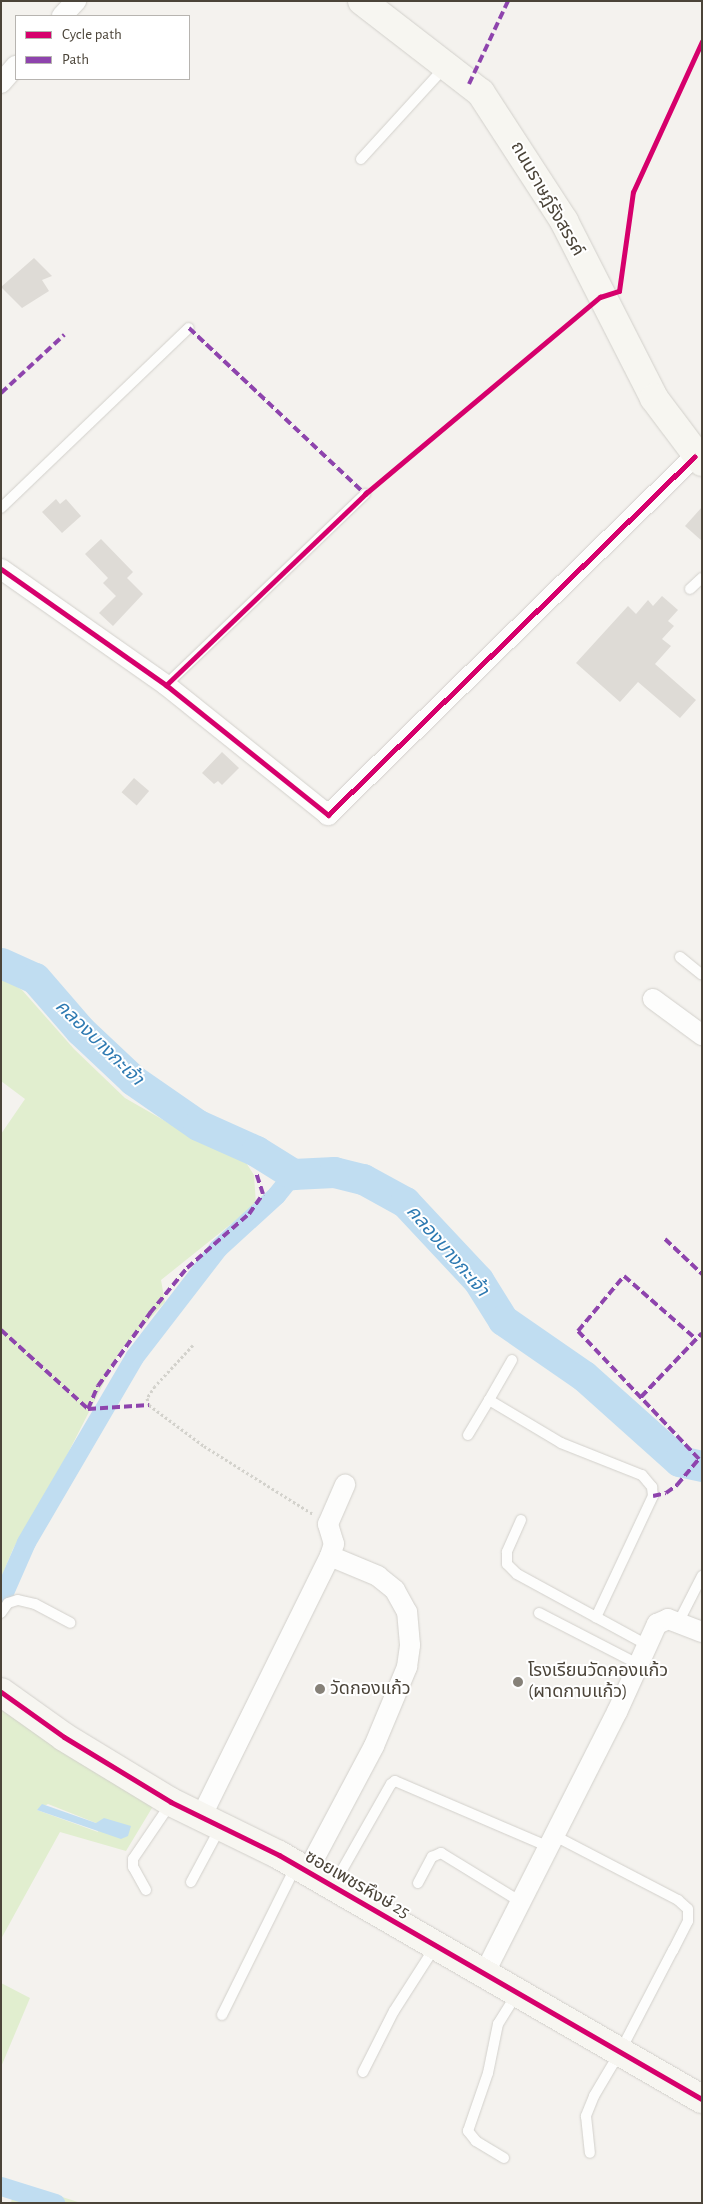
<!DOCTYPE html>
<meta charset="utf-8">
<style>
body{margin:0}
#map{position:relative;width:703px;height:2204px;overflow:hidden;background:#f4f2ee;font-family:"Alegreya Sans","Noto Sans Thai",sans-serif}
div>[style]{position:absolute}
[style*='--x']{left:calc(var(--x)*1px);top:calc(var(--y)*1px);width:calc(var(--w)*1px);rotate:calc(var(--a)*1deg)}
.green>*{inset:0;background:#e1eecf}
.water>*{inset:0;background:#c0ddf1}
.canal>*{height:19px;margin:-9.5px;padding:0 9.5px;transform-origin:9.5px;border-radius:9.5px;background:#c0ddf1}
.river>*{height:31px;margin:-15.5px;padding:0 15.5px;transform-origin:15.5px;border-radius:15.5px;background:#c0ddf1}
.building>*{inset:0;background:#dedbd6;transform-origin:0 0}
.path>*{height:3px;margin-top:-1.5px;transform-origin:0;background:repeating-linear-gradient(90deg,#d3d2cc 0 2.5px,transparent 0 5px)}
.roads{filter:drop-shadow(0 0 1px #d2d0cb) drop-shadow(0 0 1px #d2d0cb)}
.lane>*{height:10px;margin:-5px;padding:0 5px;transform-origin:5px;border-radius:5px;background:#fdfdfc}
.street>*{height:20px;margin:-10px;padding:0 10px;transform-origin:10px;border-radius:10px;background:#fdfdfc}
.secondary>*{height:28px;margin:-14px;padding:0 14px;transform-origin:14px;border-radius:14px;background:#f7f6f1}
.quiet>*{height:4px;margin-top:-2px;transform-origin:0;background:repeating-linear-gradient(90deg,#8e44ad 0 8px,transparent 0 12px)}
.cycleway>*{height:5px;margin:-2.5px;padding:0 2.5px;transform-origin:2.5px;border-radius:2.5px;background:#d6006c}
.dots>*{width:14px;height:14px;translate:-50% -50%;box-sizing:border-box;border:2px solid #fff;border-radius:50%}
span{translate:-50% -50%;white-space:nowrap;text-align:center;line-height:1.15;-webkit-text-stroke:4px #fff;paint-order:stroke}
.street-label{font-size:18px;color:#4b4439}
.poi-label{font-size:18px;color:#4b4439}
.left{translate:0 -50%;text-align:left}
.water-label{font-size:19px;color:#2e7ab2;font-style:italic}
.frame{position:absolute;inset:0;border:2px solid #4b4439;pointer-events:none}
.legend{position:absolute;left:15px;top:15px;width:175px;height:65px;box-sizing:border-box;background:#fff;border:1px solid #b7b4b0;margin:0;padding:6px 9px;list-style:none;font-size:15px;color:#4b4439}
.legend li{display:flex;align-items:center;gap:10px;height:25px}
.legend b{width:25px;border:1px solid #b7b4b0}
</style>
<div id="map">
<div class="green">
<div style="clip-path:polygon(1px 977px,22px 990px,74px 1049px,125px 1098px,179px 1129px,243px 1158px,254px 1175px,256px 1204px,161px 1280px,165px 1302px,120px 1351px,66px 1457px,13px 1549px,1px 1578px,1px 1134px,25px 1099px,1px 1081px)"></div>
<div style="clip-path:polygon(evenodd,1px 1702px,155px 1803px,126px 1851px,60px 1832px,1px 1939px,1px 1702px,48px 1804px,96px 1823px,98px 1832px,37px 1810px,48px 1804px)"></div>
<div style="clip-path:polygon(1px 1983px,30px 1998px,1px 2067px)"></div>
<div style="clip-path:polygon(15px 2182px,53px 2194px,81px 2203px,11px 2203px)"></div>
</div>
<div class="water">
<div style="clip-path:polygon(42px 1804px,96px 1823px,104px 1818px,131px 1826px,128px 1836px,121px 1839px,37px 1810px)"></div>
</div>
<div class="canal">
<div style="--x:1;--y:1599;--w:62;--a:-66.3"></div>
<div style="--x:26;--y:1542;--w:214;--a:-59.7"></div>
<div style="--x:134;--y:1357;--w:138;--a:-52.4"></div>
<div style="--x:218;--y:1248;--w:79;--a:-42.4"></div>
<div style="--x:276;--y:1195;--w:27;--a:-51"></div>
<div style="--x:1;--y:2186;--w:57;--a:17.5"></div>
</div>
<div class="river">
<div style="--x:1;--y:963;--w:37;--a:24"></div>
<div style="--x:35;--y:978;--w:69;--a:49.1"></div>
<div style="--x:80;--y:1030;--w:73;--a:43.3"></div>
<div style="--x:133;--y:1080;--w:79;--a:34.7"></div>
<div style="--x:198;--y:1125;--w:64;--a:24.1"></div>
<div style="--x:256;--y:1151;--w:44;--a:31.9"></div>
<div style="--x:293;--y:1174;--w:41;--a:-2.8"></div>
<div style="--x:334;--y:1172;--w:30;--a:14"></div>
<div style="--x:363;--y:1179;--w:48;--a:28.7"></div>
<div style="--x:405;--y:1202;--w:107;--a:46.9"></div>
<div style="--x:478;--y:1280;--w:47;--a:58"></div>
<div style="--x:503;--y:1320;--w:98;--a:34.7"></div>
<div style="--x:584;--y:1376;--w:127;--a:41.8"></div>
<div style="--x:679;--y:1461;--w:24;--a:12"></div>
</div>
<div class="building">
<div style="clip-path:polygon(34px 258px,52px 276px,42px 280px,49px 291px,22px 308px,1px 287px)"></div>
<div style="clip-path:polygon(56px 499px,60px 504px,66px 499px,81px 516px,62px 533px,42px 512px)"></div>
<div style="clip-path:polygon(702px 507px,702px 541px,685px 526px)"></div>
<div style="clip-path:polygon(101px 539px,133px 572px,127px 578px,143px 594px,113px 626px,99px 613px,116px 596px,103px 583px,108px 578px,85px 554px)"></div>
<div style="clip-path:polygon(662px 596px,678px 610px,668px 621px,674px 626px,662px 639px,671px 646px,655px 664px,696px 700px,680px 718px,638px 682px,620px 702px,576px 663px,628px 606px,636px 614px,648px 600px,653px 606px)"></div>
<div style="clip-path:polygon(222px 752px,239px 768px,222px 785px,218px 781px,214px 784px,202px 773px)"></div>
<div style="left:134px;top:778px;width:20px;height:19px;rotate:41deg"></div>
</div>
<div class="path">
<div style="--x:193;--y:1345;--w:56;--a:132.8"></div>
<div style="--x:155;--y:1386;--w:14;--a:124"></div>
<div style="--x:147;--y:1398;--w:7;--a:74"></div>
<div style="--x:149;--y:1405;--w:69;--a:36.7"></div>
<div style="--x:204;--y:1446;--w:128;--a:32"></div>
</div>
<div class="roads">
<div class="lane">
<div style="--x:361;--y:159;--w:125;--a:-47.6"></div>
<div style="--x:1;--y:508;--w:260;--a:-43.8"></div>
<div style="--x:690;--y:589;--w:16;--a:-43"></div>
<div style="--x:166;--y:685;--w:276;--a:-43.8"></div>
<div style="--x:680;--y:957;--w:28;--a:39"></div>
<div style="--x:512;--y:1360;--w:46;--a:119.9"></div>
<div style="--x:489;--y:1400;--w:84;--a:30.8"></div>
<div style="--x:561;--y:1443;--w:87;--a:21.6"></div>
<div style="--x:642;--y:1475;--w:16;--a:50"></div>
<div style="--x:652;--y:1487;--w:9;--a:84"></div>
<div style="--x:653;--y:1496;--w:134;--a:115.2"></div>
<div style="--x:468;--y:1435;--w:41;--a:-59"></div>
<div style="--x:521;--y:1520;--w:35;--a:114"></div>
<div style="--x:507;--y:1552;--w:12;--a:90"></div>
<div style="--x:507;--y:1564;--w:14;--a:45"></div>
<div style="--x:517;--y:1574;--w:148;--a:28.6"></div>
<div style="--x:1;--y:1613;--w:12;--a:-55"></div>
<div style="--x:8;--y:1603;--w:10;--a:-17"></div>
<div style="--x:18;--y:1600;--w:17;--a:13"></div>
<div style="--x:35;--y:1604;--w:40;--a:28"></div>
<div style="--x:539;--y:1613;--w:111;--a:27.3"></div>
<div style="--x:678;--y:1623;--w:53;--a:-62.9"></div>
<div style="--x:555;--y:1836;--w:139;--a:27.5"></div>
<div style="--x:678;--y:1900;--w:13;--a:42"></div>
<div style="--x:688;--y:1909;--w:12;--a:90"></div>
<div style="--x:688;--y:1921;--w:33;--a:117"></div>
<div style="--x:673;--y:1950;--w:115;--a:117.5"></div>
<div style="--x:620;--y:2052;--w:51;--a:120.6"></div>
<div style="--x:594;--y:2096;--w:22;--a:112"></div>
<div style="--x:586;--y:2116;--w:37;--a:84"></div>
<div style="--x:191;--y:1882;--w:61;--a:-61.8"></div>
<div style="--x:418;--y:1883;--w:30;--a:-62"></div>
<div style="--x:432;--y:1857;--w:10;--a:-24"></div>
<div style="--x:441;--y:1853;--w:94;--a:31.5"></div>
<div style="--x:333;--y:1886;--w:117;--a:-60.4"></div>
<div style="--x:391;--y:1784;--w:5;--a:-37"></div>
<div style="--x:395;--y:1781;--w:168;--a:23.2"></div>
<div style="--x:146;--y:1890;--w:26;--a:-119"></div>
<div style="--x:133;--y:1867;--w:8;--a:-90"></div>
<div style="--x:133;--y:1859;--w:68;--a:-55.8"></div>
<div style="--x:222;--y:2015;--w:166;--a:-63.6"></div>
<div style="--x:363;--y:2072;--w:68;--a:-63.1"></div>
<div style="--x:394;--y:2011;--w:76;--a:-57.4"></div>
<div style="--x:504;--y:2158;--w:33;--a:-149"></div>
<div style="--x:476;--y:2141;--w:13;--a:-129"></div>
<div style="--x:468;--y:2131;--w:61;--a:-71"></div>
<div style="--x:488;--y:2073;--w:50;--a:-78.5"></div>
<div style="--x:498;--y:2024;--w:36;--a:-58"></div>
</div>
<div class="street">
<div style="--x:62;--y:16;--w:21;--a:-47"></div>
<div style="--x:1;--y:83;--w:23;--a:-49"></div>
<div style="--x:1;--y:569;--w:202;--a:35.1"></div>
<div style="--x:166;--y:685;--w:208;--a:38.7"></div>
<div style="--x:328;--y:815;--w:513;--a:-44.37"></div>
<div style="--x:653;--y:999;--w:61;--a:36.3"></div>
<div style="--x:201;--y:1817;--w:291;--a:-63.7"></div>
<div style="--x:330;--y:1556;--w:13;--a:-72"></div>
<div style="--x:334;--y:1544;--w:21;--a:-107"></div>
<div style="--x:328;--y:1524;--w:43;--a:-66.4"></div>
<div style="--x:307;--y:1872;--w:143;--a:-62"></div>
<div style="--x:374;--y:1746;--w:86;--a:-67.3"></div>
<div style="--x:407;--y:1667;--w:22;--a:-82"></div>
<div style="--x:410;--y:1645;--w:33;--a:-95"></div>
<div style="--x:407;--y:1612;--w:25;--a:-119"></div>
<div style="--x:395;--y:1590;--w:22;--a:-141"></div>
<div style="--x:378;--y:1576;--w:52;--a:-157.4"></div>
<div style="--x:484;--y:1974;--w:294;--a:-63.1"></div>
<div style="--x:617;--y:1712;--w:97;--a:-65.6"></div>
<div style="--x:657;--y:1624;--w:12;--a:-24"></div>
<div style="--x:668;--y:1619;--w:36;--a:21"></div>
</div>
<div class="secondary">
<div style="--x:362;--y:1;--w:150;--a:37.7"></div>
<div style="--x:481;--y:93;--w:153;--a:57"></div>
<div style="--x:564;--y:221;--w:199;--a:63"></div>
<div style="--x:654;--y:398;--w:80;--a:53.1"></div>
<div style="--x:1;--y:1692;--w:77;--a:35.5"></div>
<div style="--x:64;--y:1737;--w:125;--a:31.3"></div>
<div style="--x:171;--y:1802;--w:120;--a:26.1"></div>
<div style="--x:279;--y:1855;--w:488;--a:30"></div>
</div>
</div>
<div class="quiet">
<div style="--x:469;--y:84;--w:92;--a:-64.8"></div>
<div style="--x:189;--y:328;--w:242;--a:43.3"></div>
<div style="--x:365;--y:494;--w:4;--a:-45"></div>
<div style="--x:1;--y:393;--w:86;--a:-42.6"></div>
<div style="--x:665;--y:1239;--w:51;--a:43.4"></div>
<div style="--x:1;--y:1330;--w:118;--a:42.2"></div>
<div style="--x:88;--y:1409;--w:61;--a:-3.8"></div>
<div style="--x:641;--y:1397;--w:88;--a:-46.4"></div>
<div style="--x:88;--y:1409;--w:25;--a:-67"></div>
<div style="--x:98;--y:1386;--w:90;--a:-54.5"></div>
<div style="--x:150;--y:1313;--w:58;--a:-50.6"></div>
<div style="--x:187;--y:1268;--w:82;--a:-41.1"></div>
<div style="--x:249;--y:1214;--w:24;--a:-55"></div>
<div style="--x:263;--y:1194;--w:23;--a:-108"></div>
<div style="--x:653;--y:1496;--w:13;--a:-13"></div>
<div style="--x:666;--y:1493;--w:14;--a:-36"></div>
<div style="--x:677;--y:1485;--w:34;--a:-50"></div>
<div style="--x:699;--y:1459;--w:176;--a:-133.4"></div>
<div style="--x:578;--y:1331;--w:72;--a:-50.1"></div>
<div style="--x:624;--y:1276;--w:96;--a:41.2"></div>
</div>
<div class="cycleway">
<div style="--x:1;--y:569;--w:202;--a:35.1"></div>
<div style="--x:166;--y:685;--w:208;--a:38.7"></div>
<div style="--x:328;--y:815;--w:513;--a:-44.37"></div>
<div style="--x:166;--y:685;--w:276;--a:-43.8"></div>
<div style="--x:365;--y:494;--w:307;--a:-40"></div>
<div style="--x:600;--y:297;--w:20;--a:-18"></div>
<div style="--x:619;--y:291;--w:100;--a:-82"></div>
<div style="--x:633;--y:192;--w:166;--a:-65.4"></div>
<div style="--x:1;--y:1692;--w:77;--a:35.5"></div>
<div style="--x:64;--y:1737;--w:125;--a:31.3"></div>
<div style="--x:171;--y:1802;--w:120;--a:26.1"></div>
<div style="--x:279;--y:1855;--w:488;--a:30"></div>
</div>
<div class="dots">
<div style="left:518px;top:1682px;background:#868178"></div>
<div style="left:320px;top:1689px;background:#868178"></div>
</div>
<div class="street-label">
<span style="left:547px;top:199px;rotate:60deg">ถนนราษฎ์รังสรรค์</span>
<span style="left:357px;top:1885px;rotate:30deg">ซอยเพชรหึงษ์ 25</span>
</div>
<div class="poi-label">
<span class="left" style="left:528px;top:1682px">โรงเรียนวัดกองแก้ว<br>(ผาดกาบแก้ว)</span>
<span class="left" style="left:330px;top:1689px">วัดกองแก้ว</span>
</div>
<div class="water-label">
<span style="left:99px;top:1043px;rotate:44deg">คลองบางกะเจ้า</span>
<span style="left:447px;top:1251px;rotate:49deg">คลองบางกะเจ้า</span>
</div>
<div class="frame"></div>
<ul class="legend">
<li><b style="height:6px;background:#d6006c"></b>Cycle path</li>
<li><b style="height:6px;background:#8e44ad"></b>Path</li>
</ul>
</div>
